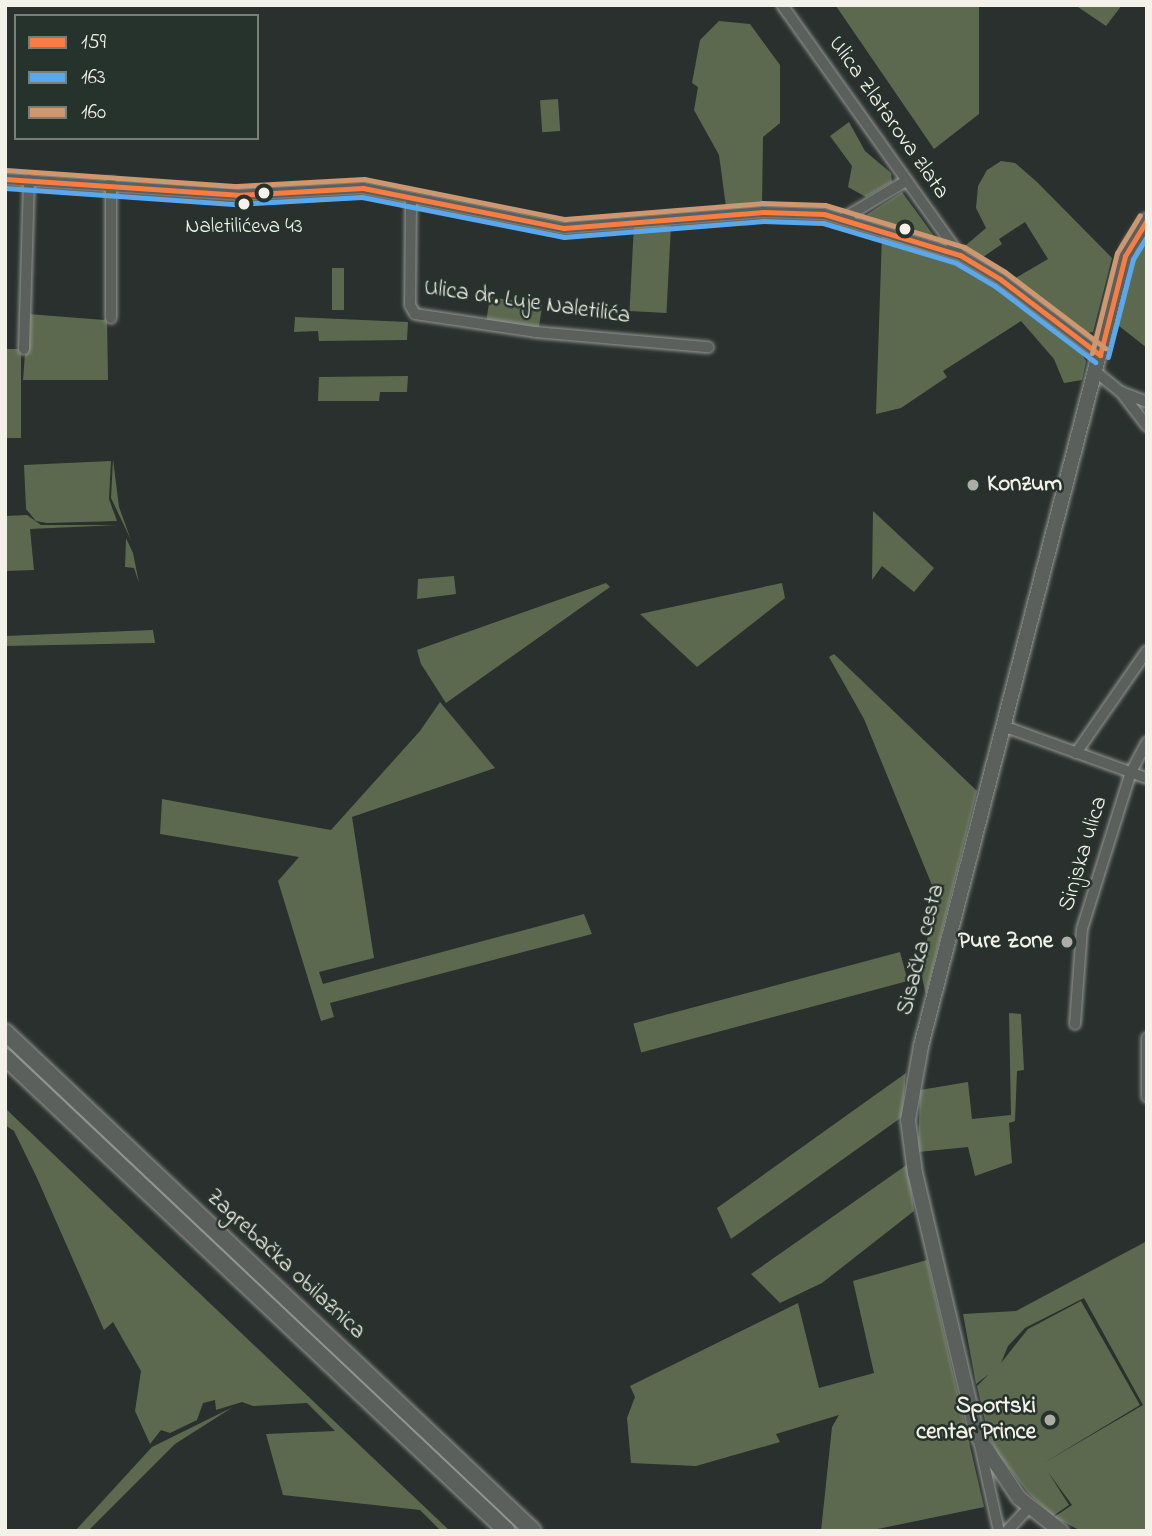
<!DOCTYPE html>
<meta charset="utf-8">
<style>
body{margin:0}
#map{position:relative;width:1152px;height:1536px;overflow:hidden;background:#29302d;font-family:"Indie Flower",sans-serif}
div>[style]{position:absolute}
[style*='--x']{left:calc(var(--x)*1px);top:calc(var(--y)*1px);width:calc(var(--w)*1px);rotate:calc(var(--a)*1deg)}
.green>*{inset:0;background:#5d694e;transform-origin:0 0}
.roads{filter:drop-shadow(0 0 2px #969996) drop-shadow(0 0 2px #969996)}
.minor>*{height:10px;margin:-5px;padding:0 5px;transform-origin:5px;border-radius:5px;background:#5c605c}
.major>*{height:14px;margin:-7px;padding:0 7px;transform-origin:7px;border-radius:7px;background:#5c605c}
.highway>*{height:16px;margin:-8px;padding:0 8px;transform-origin:8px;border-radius:8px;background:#5c605c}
.bus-1>*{height:5px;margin:-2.5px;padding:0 2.5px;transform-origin:2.5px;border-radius:2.5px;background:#f77d43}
.bus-2>*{height:5px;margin:-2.5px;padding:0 2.5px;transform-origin:2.5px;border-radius:2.5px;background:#5aa8eb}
.bus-3>*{height:5px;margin:-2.5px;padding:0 2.5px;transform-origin:2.5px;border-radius:2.5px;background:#cd976f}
.dots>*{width:19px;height:19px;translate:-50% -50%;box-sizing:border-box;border:4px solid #26332d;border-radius:50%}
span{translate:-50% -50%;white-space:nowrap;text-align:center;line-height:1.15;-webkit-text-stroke:5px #26332d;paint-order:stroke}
.bus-label{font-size:21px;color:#f4f1e8}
.street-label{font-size:23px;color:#f4f1e8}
.poi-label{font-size:23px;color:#f4f1e8;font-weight:700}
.left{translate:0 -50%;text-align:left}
.right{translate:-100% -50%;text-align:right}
.frame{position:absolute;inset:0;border:7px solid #f4f1e8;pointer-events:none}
.legend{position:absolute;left:14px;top:14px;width:245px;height:126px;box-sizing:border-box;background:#26332d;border:2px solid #787f78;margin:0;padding:9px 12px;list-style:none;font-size:21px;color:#f4f1e8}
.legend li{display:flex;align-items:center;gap:14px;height:35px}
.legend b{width:35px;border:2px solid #787f78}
</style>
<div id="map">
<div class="green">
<div style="clip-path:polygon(828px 5px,979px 5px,979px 114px,934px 149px,836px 6px)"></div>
<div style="clip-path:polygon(1075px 5px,1122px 5px,1106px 26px)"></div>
<div style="clip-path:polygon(719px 21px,750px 24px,780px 65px,780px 123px,763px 137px,762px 205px,726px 207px,719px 155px,694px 110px,698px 87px,692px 83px,700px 40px)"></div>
<div style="left:558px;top:99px;width:32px;height:18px;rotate:86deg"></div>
<div style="clip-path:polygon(849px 122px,865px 151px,891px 173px,892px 182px,866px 197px,848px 187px,852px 166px,830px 136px)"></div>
<div style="clip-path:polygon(1001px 161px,1015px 163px,1037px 182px,1112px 258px,1093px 332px,1082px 334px,1014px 279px,1048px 259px,1025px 222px,999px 239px,1002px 244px,983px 257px,965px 246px,986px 228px,976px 208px,978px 186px,987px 170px)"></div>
<div style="clip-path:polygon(902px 192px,934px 236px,934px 237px,866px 215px)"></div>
<div style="left:671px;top:226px;width:87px;height:37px;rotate:93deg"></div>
<div style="clip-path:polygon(1147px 232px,1147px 348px,1114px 322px,1135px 253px)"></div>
<div style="clip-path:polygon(882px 235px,956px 261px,1005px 290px,1078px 348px,1086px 361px,1082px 380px,1064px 383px,1054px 359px,1021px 321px,943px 371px,947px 377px,901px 408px,876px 414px)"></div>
<div style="left:332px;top:268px;width:12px;height:42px"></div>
<div style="left:490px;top:297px;width:53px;height:23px;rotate:9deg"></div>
<div style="clip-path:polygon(28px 314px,104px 320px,107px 316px,108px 380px,23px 380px)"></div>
<div style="clip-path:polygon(295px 317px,408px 322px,407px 340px,319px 341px,318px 331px,294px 332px)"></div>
<div style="left:5px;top:349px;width:16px;height:89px"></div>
<div style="clip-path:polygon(408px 376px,407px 392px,380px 392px,379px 401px,318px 401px,319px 377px)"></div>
<div style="clip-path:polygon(113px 459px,119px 507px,131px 540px,111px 498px)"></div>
<div style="clip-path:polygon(111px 461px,109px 499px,117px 521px,47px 523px,36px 521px,26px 509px,24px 465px)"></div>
<div style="clip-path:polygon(873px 511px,934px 568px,914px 592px,882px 566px,872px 580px)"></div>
<div style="clip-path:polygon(27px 515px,41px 525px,118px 525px,30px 529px,34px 570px,5px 571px,5px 516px)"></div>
<div style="clip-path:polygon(126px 538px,133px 553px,139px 583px,134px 568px,125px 567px)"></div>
<div style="clip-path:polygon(454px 576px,456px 594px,417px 599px,418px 579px)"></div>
<div style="clip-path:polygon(606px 583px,610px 587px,446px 703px,421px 664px,417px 650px)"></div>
<div style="clip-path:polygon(782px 583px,785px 598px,697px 667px,640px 614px)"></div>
<div style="clip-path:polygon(153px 630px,155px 643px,5px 646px,5px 636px)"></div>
<div style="clip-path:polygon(834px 654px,977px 791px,926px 995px,922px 977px,934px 890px,864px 719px,829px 657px)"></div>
<div style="clip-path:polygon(440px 702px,495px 768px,352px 817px,374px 958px,319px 972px,323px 984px,584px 914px,592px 934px,330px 1003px,334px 1017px,321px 1021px,278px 881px,299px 857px,160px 834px,162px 799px,331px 830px,420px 731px)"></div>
<div style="left:900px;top:952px;width:30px;height:276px;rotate:75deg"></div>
<div style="clip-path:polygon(1009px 1013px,1021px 1014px,1024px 1070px,1017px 1071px,1015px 1121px,1009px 1123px,1012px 1163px,975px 1176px,968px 1147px,918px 1152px,920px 1090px,968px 1082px,972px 1119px,1011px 1115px)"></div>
<div style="clip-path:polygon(906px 1073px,902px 1117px,731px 1239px,717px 1208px)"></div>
<div style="clip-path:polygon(5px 1108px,138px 1235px,450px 1531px,441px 1531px,420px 1510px,283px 1495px,266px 1434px,335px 1431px,307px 1403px,253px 1406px,242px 1402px,216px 1410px,215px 1400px,203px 1403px,197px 1420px,170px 1433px,161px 1430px,150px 1444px,135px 1411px,141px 1371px,113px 1322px,104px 1330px,37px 1178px,14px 1131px,5px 1125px)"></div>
<div style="clip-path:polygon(908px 1164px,914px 1211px,822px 1283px,780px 1303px,751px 1274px)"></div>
<div style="clip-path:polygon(evenodd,1147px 1241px,1147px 1531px,1081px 1531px,1054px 1517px,1072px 1505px,1048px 1472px,1069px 1505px,1053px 1516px,1028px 1493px,998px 1454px,988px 1434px,977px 1386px,989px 1374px,976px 1384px,963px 1314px,1016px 1311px,1147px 1241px,1084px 1298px,1143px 1405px,1042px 1464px,1140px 1405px,1081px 1301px,1028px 1329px,1001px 1363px,1008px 1346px,1025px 1328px,1084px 1298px)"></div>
<div style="clip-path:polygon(927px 1260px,984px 1507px,868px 1531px,821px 1531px,832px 1427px,839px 1415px,776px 1434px,780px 1442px,696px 1466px,631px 1463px,627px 1418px,635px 1397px,630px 1386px,798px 1303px,819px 1388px,874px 1373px,853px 1281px)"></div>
<div style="clip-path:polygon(233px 1407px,175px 1444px,88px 1531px,75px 1531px,152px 1447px)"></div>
</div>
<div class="roads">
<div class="minor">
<div style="--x:782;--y:5;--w:305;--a:54.6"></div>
<div style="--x:5;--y:179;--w:233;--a:3.9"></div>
<div style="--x:237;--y:195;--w:126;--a:-3.2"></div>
<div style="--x:363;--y:188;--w:205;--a:11.3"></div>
<div style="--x:564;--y:228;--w:200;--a:-4.6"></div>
<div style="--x:763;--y:212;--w:61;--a:1.9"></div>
<div style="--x:824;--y:214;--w:142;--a:16.8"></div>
<div style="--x:960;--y:255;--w:47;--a:31"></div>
<div style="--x:1000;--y:279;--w:126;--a:37.2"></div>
<div style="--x:411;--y:198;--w:107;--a:90.5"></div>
<div style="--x:410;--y:305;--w:10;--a:61"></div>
<div style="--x:415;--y:314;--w:121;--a:8.5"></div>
<div style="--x:535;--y:332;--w:174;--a:5"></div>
<div style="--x:844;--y:218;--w:72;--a:-30.8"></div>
<div style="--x:111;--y:318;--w:135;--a:-90"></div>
<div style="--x:24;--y:349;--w:169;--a:-88.3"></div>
<div style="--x:1096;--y:372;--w:32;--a:39"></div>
<div style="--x:1121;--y:392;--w:43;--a:52.6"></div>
<div style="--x:1121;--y:392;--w:28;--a:21"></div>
<div style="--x:1003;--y:726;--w:153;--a:19.9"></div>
<div style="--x:1076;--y:753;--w:124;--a:-55.2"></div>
<div style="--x:1075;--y:1024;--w:95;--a:-85.8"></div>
<div style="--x:1082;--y:929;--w:164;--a:-72.7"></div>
<div style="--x:1131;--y:772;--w:34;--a:-62"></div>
<div style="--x:1147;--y:1038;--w:59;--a:90"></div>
<div style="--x:979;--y:1441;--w:92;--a:77.5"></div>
<div style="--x:1007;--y:1531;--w:33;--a:-47"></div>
</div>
<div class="major">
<div style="--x:1061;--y:1531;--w:53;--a:-141.8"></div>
<div style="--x:1019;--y:1498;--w:76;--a:-123.7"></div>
<div style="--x:977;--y:1435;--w:269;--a:-103.3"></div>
<div style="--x:915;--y:1173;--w:53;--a:-97.5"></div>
<div style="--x:908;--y:1120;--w:75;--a:-80"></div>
<div style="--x:921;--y:1046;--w:794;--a:-75.56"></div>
<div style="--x:1119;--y:277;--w:31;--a:-71"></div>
<div style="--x:1129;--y:248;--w:33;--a:-57"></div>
</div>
<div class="highway">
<div style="--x:5;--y:1032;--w:726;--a:43.38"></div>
<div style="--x:5;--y:1057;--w:690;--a:43.36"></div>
</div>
</div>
<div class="bus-1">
<div style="--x:5;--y:179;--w:233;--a:3.9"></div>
<div style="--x:237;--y:195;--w:126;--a:-3.2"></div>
<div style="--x:363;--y:188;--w:205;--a:11.3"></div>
<div style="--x:564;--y:228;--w:200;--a:-4.6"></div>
<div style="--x:763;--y:212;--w:61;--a:1.9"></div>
<div style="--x:824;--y:214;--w:142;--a:16.8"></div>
<div style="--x:960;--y:255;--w:47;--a:31"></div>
<div style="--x:1000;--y:279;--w:126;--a:37.2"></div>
<div style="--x:1100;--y:355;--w:102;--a:-75.8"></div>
<div style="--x:1125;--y:256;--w:42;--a:-58.6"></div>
</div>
<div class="bus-2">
<div style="--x:5;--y:188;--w:232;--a:4"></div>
<div style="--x:236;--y:204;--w:126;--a:-3.2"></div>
<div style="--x:362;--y:197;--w:206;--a:11.2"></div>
<div style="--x:564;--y:237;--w:200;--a:-4.6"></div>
<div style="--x:763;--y:221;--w:60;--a:1.9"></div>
<div style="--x:823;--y:223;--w:139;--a:16.7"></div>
<div style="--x:956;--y:263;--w:45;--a:30.5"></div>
<div style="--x:995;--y:286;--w:126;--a:37.2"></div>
<div style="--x:1108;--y:357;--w:101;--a:-75.7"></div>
<div style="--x:1133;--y:259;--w:26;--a:-58"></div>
</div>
<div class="bus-3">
<div style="--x:6;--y:170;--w:232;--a:4"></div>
<div style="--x:237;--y:186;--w:127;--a:-3.2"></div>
<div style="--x:364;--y:179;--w:205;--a:11.3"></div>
<div style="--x:565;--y:219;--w:198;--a:-4.6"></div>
<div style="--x:762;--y:203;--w:63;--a:1.8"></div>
<div style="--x:825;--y:205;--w:145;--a:16.8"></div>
<div style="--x:964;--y:247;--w:48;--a:31.4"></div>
<div style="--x:1005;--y:272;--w:126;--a:37.2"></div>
<div style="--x:1092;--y:353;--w:103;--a:-76"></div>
<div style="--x:1117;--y:253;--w:44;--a:-58.8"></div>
</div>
<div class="dots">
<div style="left:264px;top:193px;background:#f4f1e8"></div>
<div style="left:244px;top:204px;background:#f4f1e8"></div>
<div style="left:905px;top:229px;background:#f4f1e8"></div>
<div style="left:973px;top:485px;background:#adada7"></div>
<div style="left:1067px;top:942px;background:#adada7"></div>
<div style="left:1050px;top:1420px;background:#adada7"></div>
</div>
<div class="bus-label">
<span style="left:244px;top:227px">Naletilićeva 43</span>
</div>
<div class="street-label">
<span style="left:888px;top:118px;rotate:55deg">Ulica Zlatarova zlata</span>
<span style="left:527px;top:303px;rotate:8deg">Ulica dr. Luje Naletilića</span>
<span style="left:1084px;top:854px;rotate:-73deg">Sinjska ulica</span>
<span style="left:922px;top:950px;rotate:-76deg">Sisačka cesta</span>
<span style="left:285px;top:1265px;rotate:43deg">Zagrebačka obilaznica</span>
</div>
<div class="poi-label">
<span class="left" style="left:987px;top:485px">Konzum</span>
<span class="right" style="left:1053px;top:942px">Pure Zone</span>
<span class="right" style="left:1036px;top:1420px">Sportski<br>centar Prince</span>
</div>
<div class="frame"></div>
<ul class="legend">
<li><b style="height:9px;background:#f77d43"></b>159</li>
<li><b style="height:9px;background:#5aa8eb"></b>163</li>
<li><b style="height:9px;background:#cd976f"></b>160</li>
</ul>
</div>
